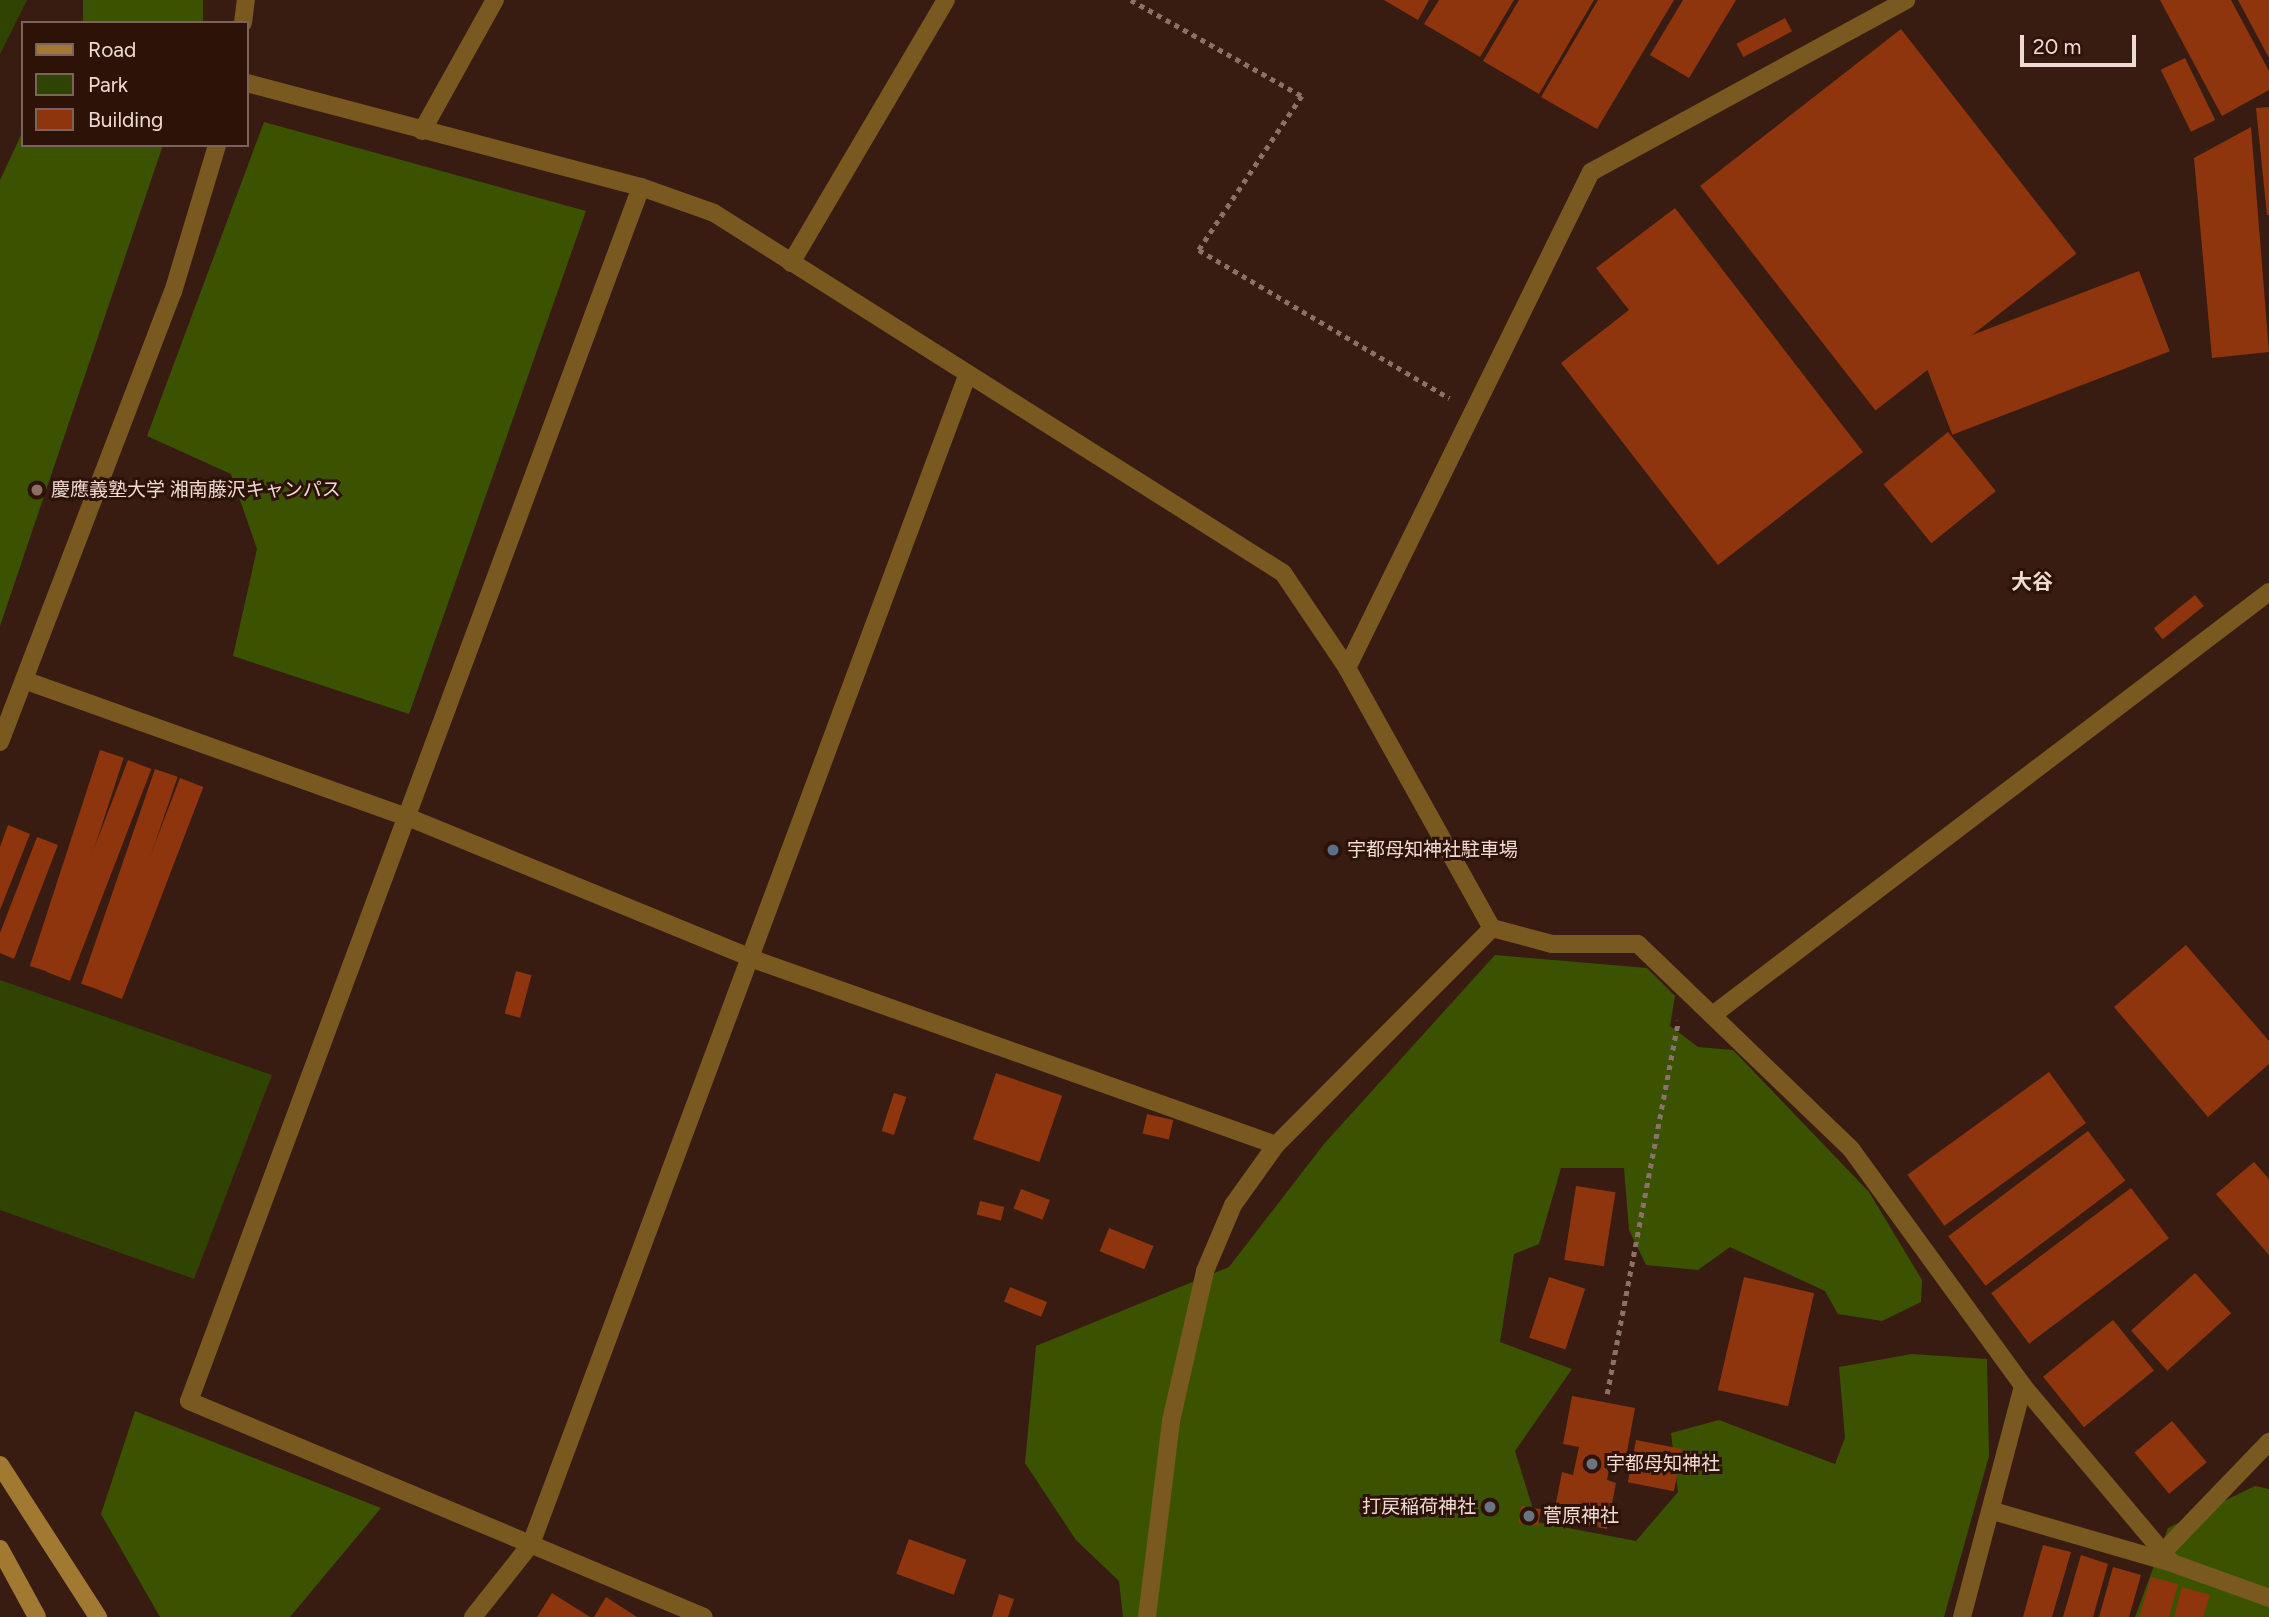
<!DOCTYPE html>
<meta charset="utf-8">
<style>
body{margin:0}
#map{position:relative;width:2269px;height:1617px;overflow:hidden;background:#381c11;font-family:Figtree,"Noto Sans JP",sans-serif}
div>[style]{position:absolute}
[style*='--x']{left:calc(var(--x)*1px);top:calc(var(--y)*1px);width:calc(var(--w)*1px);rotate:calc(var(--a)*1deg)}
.green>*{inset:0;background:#2f4303}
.forest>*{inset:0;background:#3b5301;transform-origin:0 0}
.building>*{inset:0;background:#8e350e;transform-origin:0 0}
.path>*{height:4.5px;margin-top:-2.25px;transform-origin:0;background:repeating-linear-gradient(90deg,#8b7269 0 5px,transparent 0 10px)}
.street>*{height:18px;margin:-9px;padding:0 9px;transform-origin:9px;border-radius:9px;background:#79591f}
.secondary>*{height:18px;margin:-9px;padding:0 9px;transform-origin:9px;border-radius:9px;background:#a27930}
.dots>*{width:19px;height:19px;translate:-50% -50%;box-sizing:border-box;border:4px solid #2d1208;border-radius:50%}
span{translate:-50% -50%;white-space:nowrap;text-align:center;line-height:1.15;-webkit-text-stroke:6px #2d1208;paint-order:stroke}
.poi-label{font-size:19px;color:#efdbd4}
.left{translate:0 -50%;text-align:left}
.right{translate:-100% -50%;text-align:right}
.neighbourhood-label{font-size:21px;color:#efdbd4;font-weight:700}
.legend{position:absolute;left:21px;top:21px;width:228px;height:126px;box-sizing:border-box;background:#2d1208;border:2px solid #7b625a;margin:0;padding:9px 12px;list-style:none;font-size:21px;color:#efdbd4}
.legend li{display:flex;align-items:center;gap:14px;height:35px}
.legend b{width:35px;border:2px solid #7b625a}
.scale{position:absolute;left:2020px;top:35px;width:116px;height:32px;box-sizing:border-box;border:4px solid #efdbd4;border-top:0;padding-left:9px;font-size:21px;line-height:24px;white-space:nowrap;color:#efdbd4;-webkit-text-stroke:5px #2d1208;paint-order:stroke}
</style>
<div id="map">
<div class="green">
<div style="clip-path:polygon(0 0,27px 0,0 54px)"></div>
<div style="clip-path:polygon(0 980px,272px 1075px,194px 1279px,0 1210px)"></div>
</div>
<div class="forest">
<div style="left:83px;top:0;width:120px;height:25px"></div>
<div style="clip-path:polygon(264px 122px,586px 211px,409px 714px,233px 656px,257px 549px,231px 474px,147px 436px)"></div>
<div style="clip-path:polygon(23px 131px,23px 145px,163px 145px,0 626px,0 180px)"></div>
<div style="clip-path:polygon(1495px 955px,1647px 968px,1675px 996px,1670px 1026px,1698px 1047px,1733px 1050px,1869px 1192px,1922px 1280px,1921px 1302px,1882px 1321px,1838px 1314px,1825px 1291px,1730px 1247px,1698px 1270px,1646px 1265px,1629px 1230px,1624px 1168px,1561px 1168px,1539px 1244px,1514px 1254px,1500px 1342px,1572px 1369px,1515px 1451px,1537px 1522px,1636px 1541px,1678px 1492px,1671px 1433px,1719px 1420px,1835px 1464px,1845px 1438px,1839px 1367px,1912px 1354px,1987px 1359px,1989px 1456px,1944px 1617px,1123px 1617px,1119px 1581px,1076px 1540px,1025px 1463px,1036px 1346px,1229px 1267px,1324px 1144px)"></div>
<div style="clip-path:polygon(135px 1411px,381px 1508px,290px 1617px,160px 1617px,101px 1514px)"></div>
<div style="clip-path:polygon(2255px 1486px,2269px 1489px,2269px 1617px,2135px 1617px,2168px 1528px)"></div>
</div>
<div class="building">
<div style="clip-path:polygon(1384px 0,1429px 0,1418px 20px)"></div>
<div style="clip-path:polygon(1439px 0,1514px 0,1480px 57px,1424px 24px)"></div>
<div style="clip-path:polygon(1519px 0,1594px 0,1539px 94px,1483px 61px)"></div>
<div style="clip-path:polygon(1598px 0,1674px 0,1597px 129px,1541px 97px)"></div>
<div style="clip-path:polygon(1683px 0,1736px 0,1689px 78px,1650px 55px)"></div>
<div style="clip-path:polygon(2160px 0,2231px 0,2269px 71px,2269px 90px,2222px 116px)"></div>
<div style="clip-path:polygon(2238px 0,2269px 0,2269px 58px)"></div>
<div style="left:1785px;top:18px;width:15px;height:55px;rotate:62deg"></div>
<div style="left:1901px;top:29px;width:285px;height:255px;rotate:52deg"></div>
<div style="left:2185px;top:58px;width:69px;height:27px;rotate:64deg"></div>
<div style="clip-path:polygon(2269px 107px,2269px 215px,2267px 215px,2256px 108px)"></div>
<div style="clip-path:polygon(2251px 127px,2269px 352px,2212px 358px,2194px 158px)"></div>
<div style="clip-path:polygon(1675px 208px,1863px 452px,1718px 565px,1561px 363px,1629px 310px,1596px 268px)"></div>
<div style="left:2139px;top:271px;width:86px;height:233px;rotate:69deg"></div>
<div style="left:1948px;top:432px;width:76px;height:83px;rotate:51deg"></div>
<div style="left:2195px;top:595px;width:14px;height:53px;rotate:51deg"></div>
<div style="left:100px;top:750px;width:25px;height:227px;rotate:18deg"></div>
<div style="left:128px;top:760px;width:25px;height:227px;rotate:21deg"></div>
<div style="left:155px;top:769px;width:24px;height:227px;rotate:19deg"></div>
<div style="left:180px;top:778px;width:25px;height:227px;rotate:21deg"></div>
<div style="clip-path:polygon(8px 825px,30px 834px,0 910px,0 847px)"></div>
<div style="clip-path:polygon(37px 837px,58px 845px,14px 959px,0 953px,0 933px)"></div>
<div style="clip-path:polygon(2186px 945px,2269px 1041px,2269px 1064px,2208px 1117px,2114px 1007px)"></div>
<div style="left:516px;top:971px;width:16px;height:44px;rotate:15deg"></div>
<div style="left:2049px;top:1072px;width:63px;height:175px;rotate:54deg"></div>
<div style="left:996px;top:1073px;width:70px;height:70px;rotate:19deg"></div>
<div style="left:894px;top:1093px;width:13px;height:40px;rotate:18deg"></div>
<div style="left:1147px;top:1114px;width:27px;height:20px;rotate:13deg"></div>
<div style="left:2088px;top:1131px;width:62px;height:175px;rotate:53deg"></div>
<div style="clip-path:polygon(2254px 1162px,2269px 1179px,2269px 1255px,2216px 1194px)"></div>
<div style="left:1576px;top:1186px;width:40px;height:75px;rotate:9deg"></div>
<div style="left:2131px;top:1188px;width:63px;height:175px;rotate:53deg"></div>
<div style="left:1021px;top:1189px;width:31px;height:21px;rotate:21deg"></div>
<div style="left:980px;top:1201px;width:25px;height:14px;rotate:14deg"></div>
<div style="left:1109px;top:1228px;width:48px;height:25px;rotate:22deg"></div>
<div style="left:2195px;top:1273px;width:54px;height:86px;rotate:48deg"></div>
<div style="left:1549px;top:1277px;width:38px;height:64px;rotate:18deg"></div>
<div style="left:1744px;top:1277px;width:72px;height:116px;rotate:13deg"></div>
<div style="left:1010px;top:1287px;width:40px;height:16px;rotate:22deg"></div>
<div style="left:2113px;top:1320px;width:65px;height:90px;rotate:51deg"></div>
<div style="clip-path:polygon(1572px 1396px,1635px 1408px,1626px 1457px,1612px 1454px,1607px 1480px,1616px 1483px,1607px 1529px,1553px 1518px,1562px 1472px,1573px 1475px,1579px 1447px,1563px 1444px)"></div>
<div style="left:2172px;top:1421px;width:54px;height:49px;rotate:50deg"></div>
<div style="left:1636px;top:1440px;width:47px;height:43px;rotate:11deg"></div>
<div style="clip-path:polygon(1485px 1501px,1498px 1503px,1496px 1514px,1482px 1511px)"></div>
<div style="left:1521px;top:1506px;width:20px;height:17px;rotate:9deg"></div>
<div style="left:909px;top:1539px;width:61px;height:37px;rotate:20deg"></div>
<div style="clip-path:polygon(2043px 1545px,2071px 1552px,2052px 1617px,2023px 1617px)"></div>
<div style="clip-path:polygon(2081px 1555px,2108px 1564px,2093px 1617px,2063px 1617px)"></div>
<div style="clip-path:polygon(2113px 1567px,2141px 1575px,2129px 1617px,2099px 1617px)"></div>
<div style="clip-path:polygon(2151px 1577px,2178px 1584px,2169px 1617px,2139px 1617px)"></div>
<div style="clip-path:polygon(2182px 1587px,2210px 1595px,2203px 1617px,2174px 1617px)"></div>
<div style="clip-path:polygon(552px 1593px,590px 1617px,537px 1617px)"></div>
<div style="clip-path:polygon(999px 1594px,1014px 1599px,1008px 1617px,992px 1617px)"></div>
<div style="clip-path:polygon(606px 1597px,637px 1617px,594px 1617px)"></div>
</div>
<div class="path">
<div style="--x:1131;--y:0;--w:196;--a:29.3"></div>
<div style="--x:1302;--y:96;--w:185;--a:123.8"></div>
<div style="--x:1199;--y:250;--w:291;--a:30.6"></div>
<div style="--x:1607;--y:1394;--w:380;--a:-79.2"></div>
</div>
<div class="street">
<div style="--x:243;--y:23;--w:23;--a:-83"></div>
<div style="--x:247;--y:83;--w:407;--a:14.8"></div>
<div style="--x:641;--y:187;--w:77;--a:19.6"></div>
<div style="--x:714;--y:213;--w:673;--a:32.32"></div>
<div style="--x:1283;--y:573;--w:115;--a:56"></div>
<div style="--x:1347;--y:668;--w:298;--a:60.9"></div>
<div style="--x:1492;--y:928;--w:62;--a:14.9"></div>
<div style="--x:1552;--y:944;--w:86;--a:0"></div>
<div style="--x:1638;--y:944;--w:296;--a:43.9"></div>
<div style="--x:1851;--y:1149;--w:293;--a:54"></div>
<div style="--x:2023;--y:1386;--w:231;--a:49.9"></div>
<div style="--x:2172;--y:1563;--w:103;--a:19.8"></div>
<div style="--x:422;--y:131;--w:150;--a:-60.9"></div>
<div style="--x:641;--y:187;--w:1295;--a:110.42"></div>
<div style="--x:189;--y:1401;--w:558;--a:22.75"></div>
<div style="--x:791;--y:263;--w:305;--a:-59.5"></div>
<div style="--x:1347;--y:668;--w:553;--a:-63.81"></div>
<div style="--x:1591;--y:172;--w:359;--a:-28.6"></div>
<div style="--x:24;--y:680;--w:410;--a:19.7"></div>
<div style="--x:410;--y:818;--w:371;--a:22.3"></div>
<div style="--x:753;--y:959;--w:555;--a:19.58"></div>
<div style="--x:0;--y:742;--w:482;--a:-69"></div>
<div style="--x:173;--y:292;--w:153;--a:-73.3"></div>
<div style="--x:1714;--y:1014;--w:697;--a:-37.25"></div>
<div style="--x:1993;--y:1511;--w:186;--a:16.2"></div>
<div style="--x:2163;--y:1552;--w:153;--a:-46.1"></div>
<div style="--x:473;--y:1617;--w:93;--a:-51.5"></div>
<div style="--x:531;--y:1544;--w:1247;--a:-69.53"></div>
<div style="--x:1147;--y:1617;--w:197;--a:-83"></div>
<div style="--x:1171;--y:1421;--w:154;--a:-77.2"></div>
<div style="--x:1205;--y:1271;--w:72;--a:-67"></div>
<div style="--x:1233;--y:1205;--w:74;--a:-54.4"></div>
<div style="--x:1276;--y:1145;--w:306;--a:-45.1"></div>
<div style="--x:1962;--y:1617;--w:239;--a:-75.2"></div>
</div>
<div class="secondary">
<div style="--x:0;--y:1465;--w:181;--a:57.2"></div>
<div style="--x:0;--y:1549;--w:77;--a:61.4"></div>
</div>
<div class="dots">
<div style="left:37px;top:490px;background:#8d6e63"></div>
<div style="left:1333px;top:850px;background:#5c6f8a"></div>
<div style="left:1592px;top:1464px;background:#6b7280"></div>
<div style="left:1490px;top:1507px;background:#6b7280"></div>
<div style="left:1529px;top:1516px;background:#6b7280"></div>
</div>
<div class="poi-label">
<span class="left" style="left:51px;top:490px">慶應義塾大学 湘南藤沢キャンパス</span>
<span class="left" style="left:1347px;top:850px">宇都母知神社駐車場</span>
<span class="left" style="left:1606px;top:1464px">宇都母知神社</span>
<span class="right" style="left:1476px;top:1507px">打戻稲荷神社</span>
<span class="left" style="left:1543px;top:1516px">菅原神社</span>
</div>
<div class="neighbourhood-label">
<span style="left:2032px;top:582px">大谷</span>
</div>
<ul class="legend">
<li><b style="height:9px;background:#a27930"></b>Road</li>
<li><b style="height:19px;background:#2f4303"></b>Park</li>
<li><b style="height:19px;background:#8e350e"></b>Building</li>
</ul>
<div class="scale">20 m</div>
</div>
